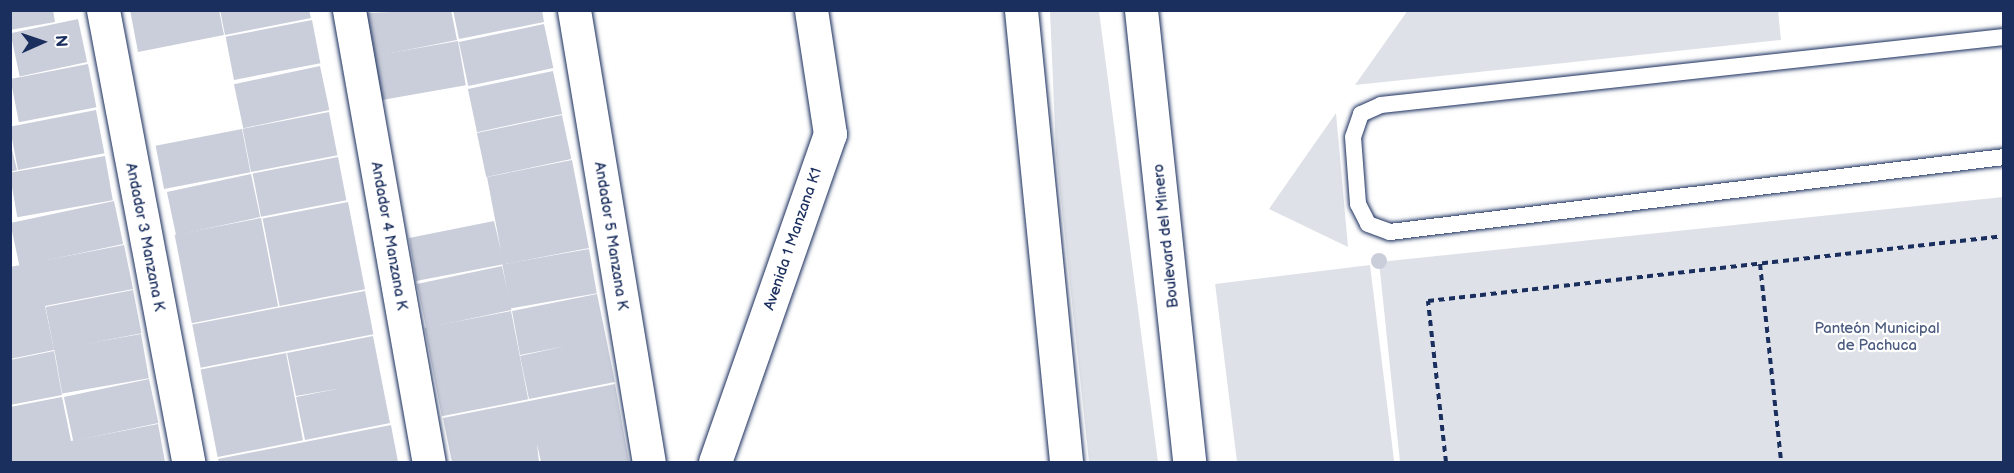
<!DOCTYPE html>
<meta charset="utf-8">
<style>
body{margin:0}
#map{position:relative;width:2014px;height:473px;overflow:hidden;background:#fff;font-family:"Balsamiq Sans",sans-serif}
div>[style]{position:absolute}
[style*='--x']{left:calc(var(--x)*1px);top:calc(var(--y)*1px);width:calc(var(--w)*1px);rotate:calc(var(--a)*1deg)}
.green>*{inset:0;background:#dee1e7;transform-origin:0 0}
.building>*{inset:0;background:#caceda;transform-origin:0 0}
.round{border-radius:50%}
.path>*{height:4px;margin-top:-2px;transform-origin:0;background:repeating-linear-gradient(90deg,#1b2f5e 0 6px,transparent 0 10.5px)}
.roads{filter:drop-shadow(0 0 2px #1b2f5e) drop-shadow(0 0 2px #1b2f5e)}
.lane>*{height:16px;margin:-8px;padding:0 8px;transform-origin:8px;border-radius:8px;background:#fff}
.street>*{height:33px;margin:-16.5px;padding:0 16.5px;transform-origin:16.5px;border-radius:16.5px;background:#fff}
.secondary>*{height:33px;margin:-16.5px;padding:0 16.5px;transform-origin:16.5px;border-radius:16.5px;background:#fff}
.primary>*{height:33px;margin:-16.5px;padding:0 16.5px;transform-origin:16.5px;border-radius:16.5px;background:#fff}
span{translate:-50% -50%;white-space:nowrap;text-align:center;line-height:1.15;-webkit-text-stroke:4.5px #fff;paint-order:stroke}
.street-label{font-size:15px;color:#1b2f5e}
.park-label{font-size:15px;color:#4c5c80}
.frame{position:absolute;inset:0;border:12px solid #1b2f5e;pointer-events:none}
.north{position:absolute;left:12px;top:12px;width:60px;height:60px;-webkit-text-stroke:4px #fff;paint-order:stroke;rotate:87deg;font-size:16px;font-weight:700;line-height:24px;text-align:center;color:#1b2f5e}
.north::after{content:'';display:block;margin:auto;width:21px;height:27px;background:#1b2f5e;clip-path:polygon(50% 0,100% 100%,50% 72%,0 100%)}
</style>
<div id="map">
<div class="green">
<div style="clip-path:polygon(1408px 10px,1778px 11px,1781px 40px,1355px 85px)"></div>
<div style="clip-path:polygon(1050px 11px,1099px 11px,1158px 462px,1089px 462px,1056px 153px)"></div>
<div style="clip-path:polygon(1336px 113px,1348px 247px,1269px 209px)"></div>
<div style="clip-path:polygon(2003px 197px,2003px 462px,1400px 462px,1379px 262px)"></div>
<div style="left:1370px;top:265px;width:198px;height:156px;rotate:83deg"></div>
</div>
<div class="building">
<div style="clip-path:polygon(10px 10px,53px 10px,55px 22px,10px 30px)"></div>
<div style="clip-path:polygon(130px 10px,219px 10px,224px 35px,138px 52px)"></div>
<div style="clip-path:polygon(220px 10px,309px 10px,311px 18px,225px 35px)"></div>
<div style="clip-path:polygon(451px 10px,457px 40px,371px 57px,363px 13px)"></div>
<div style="clip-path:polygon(453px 10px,542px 10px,544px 22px,459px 39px)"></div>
<div style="left:78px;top:19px;width:44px;height:69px;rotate:78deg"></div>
<div style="left:312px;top:20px;width:44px;height:88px;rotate:79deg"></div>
<div style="left:544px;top:24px;width:45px;height:87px;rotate:78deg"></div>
<div style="left:458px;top:41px;width:45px;height:88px;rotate:80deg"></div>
<div style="left:88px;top:64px;width:44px;height:79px;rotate:79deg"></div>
<div style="left:320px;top:66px;width:45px;height:88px;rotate:78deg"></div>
<div style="left:553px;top:71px;width:44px;height:87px;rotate:78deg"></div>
<div style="left:96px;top:110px;width:44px;height:88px;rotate:79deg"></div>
<div style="left:329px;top:112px;width:44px;height:88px;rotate:79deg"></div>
<div style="left:562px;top:115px;width:45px;height:87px;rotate:78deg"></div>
<div style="left:242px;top:129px;width:44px;height:88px;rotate:79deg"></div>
<div style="clip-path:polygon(10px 141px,17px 170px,10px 172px)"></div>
<div style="left:105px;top:156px;width:45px;height:97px;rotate:80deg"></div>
<div style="left:338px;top:157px;width:44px;height:87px;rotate:79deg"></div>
<div style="clip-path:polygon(572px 160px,589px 248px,416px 281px,409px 238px,494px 221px,501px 251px,487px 177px)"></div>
<div style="left:251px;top:174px;width:44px;height:86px;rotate:78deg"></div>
<div style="left:114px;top:201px;width:44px;height:106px;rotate:78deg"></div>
<div style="left:348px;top:202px;width:89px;height:87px;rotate:79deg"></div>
<div style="left:261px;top:218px;width:90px;height:88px;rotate:79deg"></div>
<div style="clip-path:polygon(124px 245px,133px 289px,45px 306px,54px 350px,10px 359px,10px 267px)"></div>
<div style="left:589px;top:249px;width:45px;height:88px;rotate:80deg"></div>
<div class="round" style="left:1371px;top:253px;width:16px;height:16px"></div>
<div style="left:502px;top:266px;width:45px;height:87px;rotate:78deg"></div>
<div style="left:133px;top:290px;width:44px;height:89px;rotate:79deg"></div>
<div style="left:365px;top:291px;width:44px;height:176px;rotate:79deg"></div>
<div style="clip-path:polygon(597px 294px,615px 382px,529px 399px,520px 356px,566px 346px,520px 355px,512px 311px)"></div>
<div style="left:511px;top:311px;width:90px;height:88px;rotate:79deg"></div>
<div style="left:141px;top:334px;width:45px;height:88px;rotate:80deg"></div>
<div style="clip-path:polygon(373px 336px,390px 423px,305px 440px,296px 397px,342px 388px,296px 396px,287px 353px)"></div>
<div style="clip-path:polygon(54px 351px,62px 395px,10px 405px,10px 360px)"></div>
<div style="left:286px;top:353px;width:89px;height:87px;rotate:79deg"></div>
<div style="left:149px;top:379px;width:45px;height:87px;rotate:78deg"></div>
<div style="clip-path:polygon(615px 384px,629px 462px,541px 462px,537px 444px,539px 462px,452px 462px,443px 418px)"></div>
<div style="clip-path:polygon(62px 397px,71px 441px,158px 424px,165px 462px,10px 462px,10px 407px)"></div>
<div style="clip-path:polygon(391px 425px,398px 462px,219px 462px,218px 459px)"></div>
</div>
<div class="path">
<div style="--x:1760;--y:264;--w:199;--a:83.9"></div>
<div style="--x:1446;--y:462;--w:162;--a:-96.4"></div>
<div style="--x:1428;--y:301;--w:580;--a:-6.44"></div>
</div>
<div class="roads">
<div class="lane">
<div style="--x:2004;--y:37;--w:627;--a:173.77"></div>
<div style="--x:1381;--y:105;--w:22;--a:156"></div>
<div style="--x:1361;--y:114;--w:24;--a:109"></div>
<div style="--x:1353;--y:137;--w:67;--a:85.7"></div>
<div style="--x:1358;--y:204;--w:22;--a:63"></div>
<div style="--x:1368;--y:224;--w:23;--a:20"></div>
<div style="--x:1390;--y:232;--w:619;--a:-6.96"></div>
</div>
<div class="street">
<div style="--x:103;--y:10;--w:460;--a:79.3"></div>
<div style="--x:349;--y:10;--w:459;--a:80"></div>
<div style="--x:574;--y:10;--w:458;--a:80.6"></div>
</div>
<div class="secondary">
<div style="--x:715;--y:462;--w:348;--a:-70.7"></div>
<div style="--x:830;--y:134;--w:125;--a:-98.7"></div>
</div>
<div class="primary">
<div style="--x:1021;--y:10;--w:454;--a:84.3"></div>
<div style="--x:1141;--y:10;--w:455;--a:83.9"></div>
</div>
</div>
<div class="street-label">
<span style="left:389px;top:236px;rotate:80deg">Andador 4 Manzana K</span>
<span style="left:611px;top:236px;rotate:81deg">Andador 5 Manzana K</span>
<span style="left:1166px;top:236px;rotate:-96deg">Boulevard del Minero</span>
<span style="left:145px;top:237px;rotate:79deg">Andador 3 Manzana K</span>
<span style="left:793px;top:239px;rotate:-71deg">Avenida 1 Manzana K1</span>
</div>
<div class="park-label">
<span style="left:1877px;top:337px">Panteón Municipal<br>de Pachuca</span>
</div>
<div class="frame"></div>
<div class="north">N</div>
</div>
